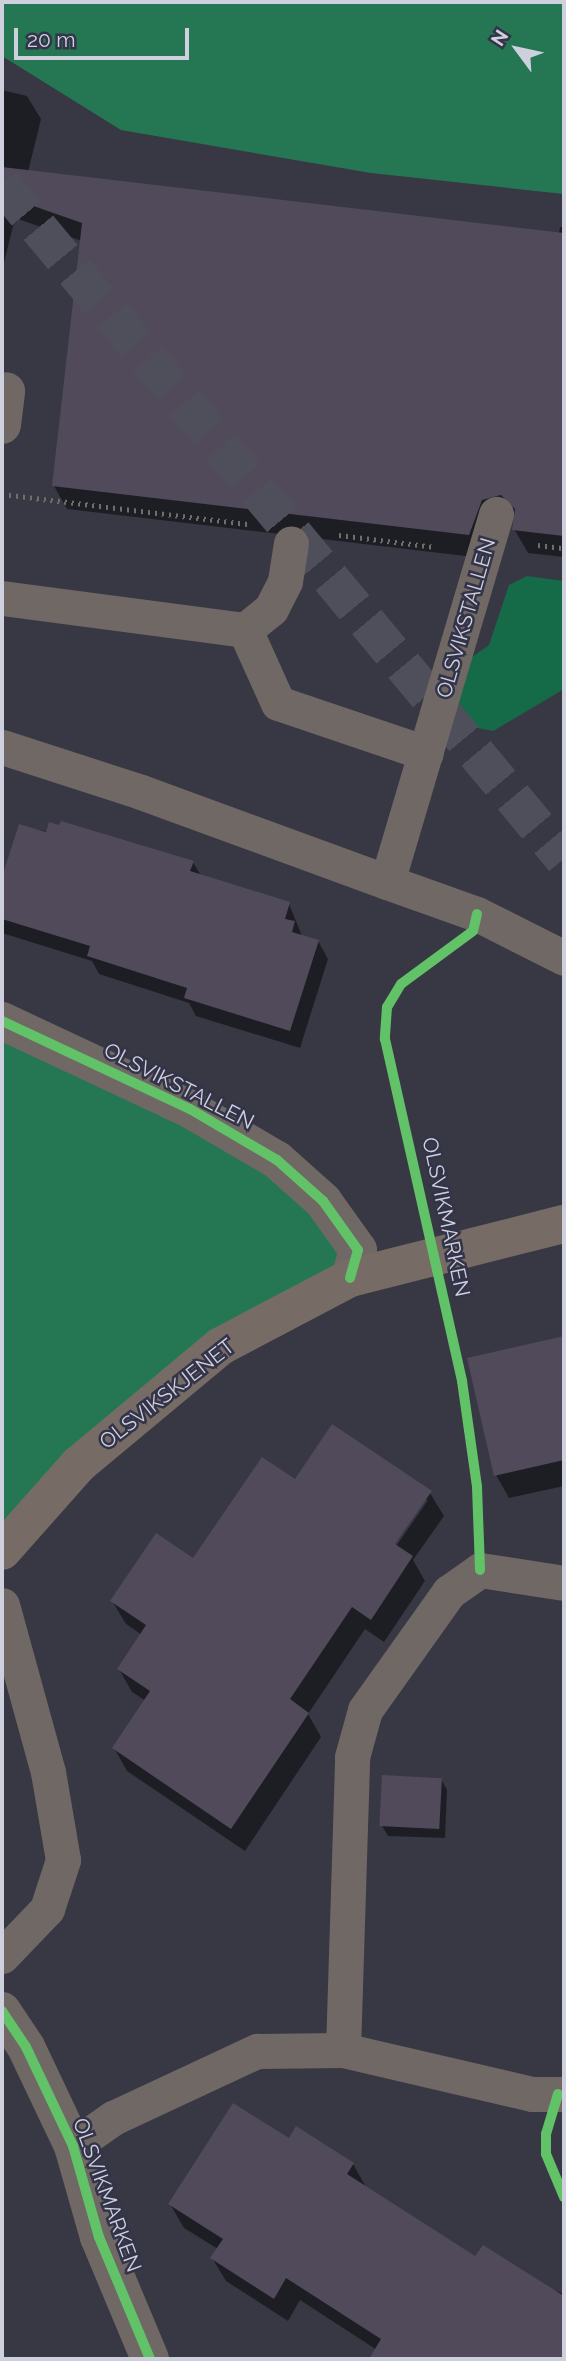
<!DOCTYPE html>
<style>
body{margin:0}
#map{position:relative;width:566px;height:2361px;overflow:hidden;background:#383844;font-family:Raleway,sans-serif}
div>[style]{position:absolute}
[style*='--x']{left:calc(var(--x)*1px);top:calc(var(--y)*1px);width:calc(var(--w)*1px);rotate:calc(var(--a)*1deg)}
.green>*{inset:0;background:#156a48}
.forest>*{inset:0;background:#257754}
.shadow>*{inset:0;background:#0007}
.building>*{inset:0;background:#514a5b;transform-origin:0 0}
.primary-tunnel>*{height:38px;margin-top:-19px;transform-origin:0;background:repeating-linear-gradient(90deg,#4f4f5b 0 38px,transparent 0 57px)}
.path>*{height:4.5px;margin-top:-2.25px;transform-origin:0;background:repeating-linear-gradient(90deg,#726d6c 0 2px,transparent 0 7px)}
.lane>*{height:35px;margin:-17.5px;padding:0 17.5px;transform-origin:17.5px;border-radius:17.5px;background:#706864}
.street>*{height:38px;margin:-19px;padding:0 19px;transform-origin:19px;border-radius:19px;background:#706864}
.secondary>*{height:38px;margin:-19px;padding:0 19px;transform-origin:19px;border-radius:19px;background:#776c65}
.cycleway>*{height:10px;margin:-5px;padding:0 5px;transform-origin:5px;border-radius:5px;background:#61c268}
span{translate:-50% -50%;white-space:nowrap;text-align:center;line-height:1.15;-webkit-text-stroke:5px #333449;paint-order:stroke}
.street-label{font-size:21px;color:#cfd0dd}
.frame{position:absolute;inset:0;border:4px solid #cfd0dd;pointer-events:none}
.north{position:absolute;left:482px;top:14px;width:70px;height:70px;-webkit-text-stroke:5px #333449;paint-order:stroke;rotate:303deg;font-size:19px;font-weight:700;line-height:28px;text-align:center;color:#cfd0dd}
.north::after{content:'';display:block;margin:auto;width:24px;height:32px;background:#cfd0dd;clip-path:polygon(50% 0,100% 100%,50% 72%,0 100%)}
.scale{position:absolute;left:14px;top:28px;width:175px;height:32px;box-sizing:border-box;border:4px solid #cfd0dd;border-top:0;padding-left:9px;font-size:21px;line-height:24px;white-space:nowrap;color:#cfd0dd;-webkit-text-stroke:5px #333449;paint-order:stroke}
</style>
<div id="map">
<div class="green">
<div style="clip-path:polygon(527px 576px,564px 581px,564px 689px,493px 731px,459px 724px,463px 708px,457px 703px,468px 660px,489px 645px,509px 585px)"></div>
</div>
<div class="forest">
<div style="clip-path:polygon(2px 2px,564px 2px,564px 194px,371px 173px,121px 130px,2px 56px)"></div>
<div style="clip-path:polygon(2px 1021px,190px 1109px,358px 1250px,221px 1346px,2px 1548px)"></div>
</div>
<div class="shadow">
<div style="clip-path:polygon(2px 90px,27px 96px,41px 119px,28px 172px,559px 234px,560px 227px,564px 227px,564px 557px,528px 553px,514px 529px,516px 517px,495px 523px,482px 558px,67px 509px,54px 486px,82px 241px,15px 218px,2px 271px)"></div>
<div style="clip-path:polygon(20px 826px,193px 862px,201px 876px,289px 904px,302px 936px,318px 941px,328px 959px,300px 1048px,196px 1016px,189px 1003px,99px 974px,92px 961px,2px 933px,2px 882px)"></div>
<div style="clip-path:polygon(564px 1338px,564px 1486px,509px 1498px,496px 1475px,470px 1359px)"></div>
<div style="clip-path:polygon(evenodd,295px 1481px,430px 1493px,444px 1516px,413px 1560px,425px 1581px,384px 1642px,365px 1629px,308px 1714px,321px 1737px,245px 1851px,127px 1771px,114px 1748px,146px 1701px,132px 1692px,119px 1669px,142px 1635px,126px 1624px,112px 1601px,193px 1560px,295px 1481px,424px 1500px,428px 1500px,392px 1552px,389px 1550px,424px 1500px)"></div>
<div style="clip-path:polygon(441px 1779px,447px 1790px,445px 1838px,388px 1836px,382px 1826px)"></div>
<div style="clip-path:polygon(290px 2141px,353px 2164px,366px 2187px,476px 2259px,564px 2294px,564px 2359px,371px 2359px,377px 2350px,300px 2300px,288px 2321px,226px 2281px,212px 2258px,218px 2249px,184px 2228px,170px 2204px)"></div>
</div>
<div class="building">
<div style="clip-path:polygon(2px 167px,564px 233px,564px 536px,512px 530px,515px 509px,501px 495px,482px 500px,469px 535px,52px 486px,82px 223px,2px 195px)"></div>
<div style="clip-path:polygon(61px 821px,194px 861px,190px 871px,290px 902px,285px 919px,295px 921px,292px 932px,319px 940px,290px 1031px,184px 998px,187px 988px,87px 956px,90px 946px,2px 919px,2px 877px,19px 824px,46px 832px,49px 822px,59px 825px)"></div>
<div style="clip-path:polygon(564px 1336px,564px 1460px,494px 1476px,467px 1358px)"></div>
<div style="clip-path:polygon(332px 1424px,432px 1491px,395px 1544px,413px 1556px,371px 1620px,352px 1607px,290px 1699px,309px 1713px,231px 1829px,112px 1748px,150px 1691px,117px 1669px,146px 1625px,110px 1601px,156px 1533px,193px 1558px,262px 1457px,295px 1479px)"></div>
<div style="left:382px;top:1775px;width:60px;height:51px;rotate:3deg"></div>
<div style="clip-path:polygon(233px 2103px,289px 2138px,296px 2126px,354px 2163px,347px 2174px,475px 2256px,483px 2245px,564px 2296px,564px 2359px,369px 2359px,381px 2339px,286px 2278px,274px 2299px,210px 2258px,223px 2239px,168px 2204px)"></div>
</div>
<div class="primary-tunnel">
<div style="--x:2;--y:184;--w:878;--a:50.22"></div>
</div>
<div class="path">
<div style="--x:2;--y:494;--w:247;--a:7"></div>
<div style="--x:339;--y:535;--w:97;--a:7.1"></div>
<div style="--x:538;--y:545;--w:26;--a:7"></div>
</div>
<div class="lane">
<div style="--x:2;--y:598;--w:245;--a:7.5"></div>
<div style="--x:245;--y:630;--w:80;--a:65.7"></div>
<div style="--x:278;--y:703;--w:156;--a:18.7"></div>
<div style="--x:245;--y:630;--w:33;--a:-39"></div>
<div style="--x:271;--y:609;--w:31;--a:-63"></div>
<div style="--x:285;--y:581;--w:38;--a:-81"></div>
<div style="--x:2;--y:747;--w:146;--a:17.9"></div>
<div style="--x:141;--y:792;--w:262;--a:20.1"></div>
<div style="--x:387;--y:882;--w:384;--a:-73.5"></div>
<div style="--x:387;--y:882;--w:96;--a:19.6"></div>
<div style="--x:477;--y:914;--w:97;--a:26.8"></div>
<div style="--x:2;--y:1605;--w:173;--a:74.6"></div>
<div style="--x:48;--y:1772;--w:89;--a:80.3"></div>
<div style="--x:63;--y:1860;--w:52;--a:108.1"></div>
<div style="--x:47;--y:1909;--w:65;--a:133.8"></div>
<div style="--x:343;--y:2050;--w:293;--a:-88.2"></div>
<div style="--x:352;--y:1757;--w:49;--a:-74.5"></div>
<div style="--x:365;--y:1710;--w:145;--a:-54.6"></div>
<div style="--x:449;--y:1592;--w:38;--a:-35"></div>
<div style="--x:480;--y:1570;--w:85;--a:8.8"></div>
<div style="--x:73;--y:2146;--w:49;--a:-35"></div>
<div style="--x:113;--y:2118;--w:159;--a:-25"></div>
<div style="--x:257;--y:2051;--w:86;--a:-0.7"></div>
<div style="--x:343;--y:2050;--w:194;--a:13.1"></div>
<div style="--x:532;--y:2094;--w:32;--a:0"></div>
</div>
<div class="street">
<div style="--x:2;--y:425;--w:34;--a:-83"></div>
<div style="--x:2;--y:1021;--w:208;--a:25.1"></div>
<div style="--x:190;--y:1109;--w:101;--a:30.4"></div>
<div style="--x:277;--y:1160;--w:62;--a:41.7"></div>
<div style="--x:323;--y:1201;--w:60;--a:54.5"></div>
<div style="--x:358;--y:1250;--w:29;--a:106"></div>
<div style="--x:2;--y:2011;--w:43;--a:56.3"></div>
<div style="--x:26;--y:2047;--w:110;--a:64.6"></div>
<div style="--x:73;--y:2146;--w:95;--a:74.1"></div>
<div style="--x:99;--y:2237;--w:132;--a:67.3"></div>
</div>
<div class="secondary">
<div style="--x:2;--y:1551;--w:115;--a:-48.5"></div>
<div style="--x:78;--y:1465;--w:186;--a:-39.8"></div>
<div style="--x:221;--y:1346;--w:146;--a:-27.8"></div>
<div style="--x:350;--y:1278;--w:221;--a:-14.2"></div>
</div>
<div class="cycleway">
<div style="--x:477;--y:914;--w:17;--a:103"></div>
<div style="--x:473;--y:931;--w:89;--a:143.6"></div>
<div style="--x:401;--y:984;--w:27;--a:121"></div>
<div style="--x:387;--y:1007;--w:32;--a:94"></div>
<div style="--x:385;--y:1039;--w:351;--a:77.3"></div>
<div style="--x:462;--y:1381;--w:107;--a:81.9"></div>
<div style="--x:477;--y:1487;--w:83;--a:87.9"></div>
<div style="--x:2;--y:1021;--w:208;--a:25.1"></div>
<div style="--x:190;--y:1109;--w:101;--a:30.4"></div>
<div style="--x:277;--y:1160;--w:62;--a:41.7"></div>
<div style="--x:323;--y:1201;--w:60;--a:54.5"></div>
<div style="--x:358;--y:1250;--w:29;--a:106"></div>
<div style="--x:2;--y:2011;--w:43;--a:56.3"></div>
<div style="--x:26;--y:2047;--w:110;--a:64.6"></div>
<div style="--x:73;--y:2146;--w:95;--a:74.1"></div>
<div style="--x:99;--y:2237;--w:132;--a:67.3"></div>
<div style="--x:558;--y:2094;--w:42;--a:106.7"></div>
<div style="--x:546;--y:2134;--w:20;--a:90"></div>
<div style="--x:546;--y:2154;--w:47;--a:67.3"></div>
</div>
<div class="street-label">
<span style="left:466px;top:618px;rotate:-74deg">OLSVIKSTALLEN</span>
<span style="left:179px;top:1086px;rotate:27deg">OLSVIKSTALLEN</span>
<span style="left:446px;top:1217px;rotate:78deg">OLSVIKMARKEN</span>
<span style="left:167px;top:1394px;rotate:-38deg">OLSVIKSKJENET</span>
<span style="left:107px;top:2195px;rotate:70deg">OLSVIKMARKEN</span>
</div>
<div class="frame"></div>
<div class="north">N</div>
<div class="scale">20 m</div>
</div>
